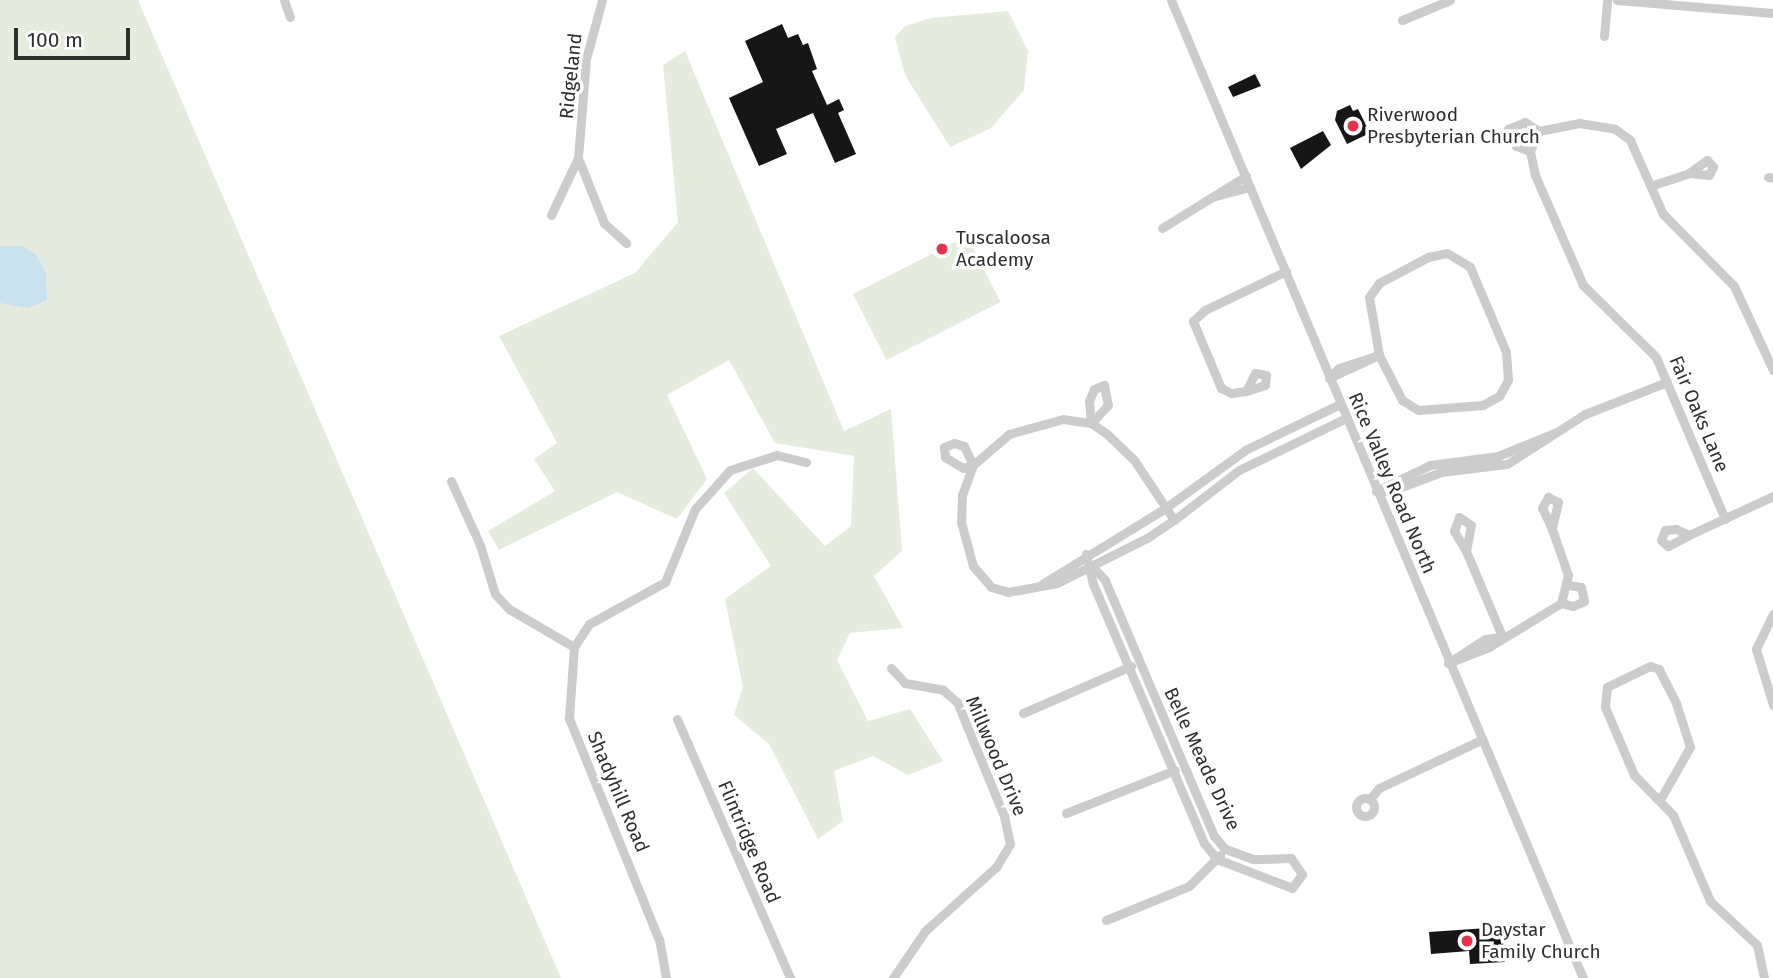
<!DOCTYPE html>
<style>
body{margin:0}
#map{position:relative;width:1773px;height:978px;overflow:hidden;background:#fff;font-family:"Fira Sans",sans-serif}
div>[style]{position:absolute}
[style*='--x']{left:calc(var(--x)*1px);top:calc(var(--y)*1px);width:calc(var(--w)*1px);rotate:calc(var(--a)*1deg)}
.green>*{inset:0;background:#e6ecdd;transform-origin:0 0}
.water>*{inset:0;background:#c9e1ec}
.building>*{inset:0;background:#161616}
.minor>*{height:9px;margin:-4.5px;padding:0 4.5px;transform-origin:4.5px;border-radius:4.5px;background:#ccc}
.minor>.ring{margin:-4.5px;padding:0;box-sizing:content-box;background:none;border:9px solid #ccc;border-radius:50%}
.dots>*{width:19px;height:19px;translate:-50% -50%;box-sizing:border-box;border:4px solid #fff;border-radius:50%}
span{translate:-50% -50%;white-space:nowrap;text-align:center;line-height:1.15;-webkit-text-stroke:7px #fff;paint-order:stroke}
.street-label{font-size:19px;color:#2f2f2f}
.poi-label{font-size:19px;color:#2f2f2f}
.left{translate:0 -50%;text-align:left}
.scale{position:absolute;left:14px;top:28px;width:116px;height:32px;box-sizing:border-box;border:4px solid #2f2f2f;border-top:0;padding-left:9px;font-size:21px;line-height:24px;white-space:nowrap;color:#2f2f2f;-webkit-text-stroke:5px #fff;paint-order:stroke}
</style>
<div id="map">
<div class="green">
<div style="clip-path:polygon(0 0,138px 0,561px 978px,0 978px)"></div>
<div style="clip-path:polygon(1008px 11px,1028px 51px,1024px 90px,991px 128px,950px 147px,905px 75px,895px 37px,905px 26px,931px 18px)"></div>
<div style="clip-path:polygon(685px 51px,844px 431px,891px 409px,902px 551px,874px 576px,903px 628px,850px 633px,837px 660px,868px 721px,910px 709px,943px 761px,908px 775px,873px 756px,834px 771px,843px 821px,818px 839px,769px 744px,734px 715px,743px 687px,725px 599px,771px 566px,724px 493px,753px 468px,825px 546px,851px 526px,854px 456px,775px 443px,729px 360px,667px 395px,707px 479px,677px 519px,617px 492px,499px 550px,488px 531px,555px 491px,534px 459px,557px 443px,499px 336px,635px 273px,678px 222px,663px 65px)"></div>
<div style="left:967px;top:236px;width:74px;height:128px;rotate:63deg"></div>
</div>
<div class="water">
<div style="clip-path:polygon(0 246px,23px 246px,36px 255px,46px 273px,47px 300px,28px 308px,0 303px)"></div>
</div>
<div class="building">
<div style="clip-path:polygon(782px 24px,788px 38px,798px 34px,803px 45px,808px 43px,817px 69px,812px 71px,827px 105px,839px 99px,844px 110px,838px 113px,856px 154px,835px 163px,813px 113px,776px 129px,787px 154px,759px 166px,729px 98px,763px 82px,745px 41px)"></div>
<div style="clip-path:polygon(1255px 74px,1261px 86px,1233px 97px,1228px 87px)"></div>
<div style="clip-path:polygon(1350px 105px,1353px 111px,1358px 109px,1370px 133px,1347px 144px,1335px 120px,1337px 111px)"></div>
<div style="clip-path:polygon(1323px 131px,1331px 145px,1301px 169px,1290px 148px)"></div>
<div style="clip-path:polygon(1502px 927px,1505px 962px,1470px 964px,1469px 951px,1431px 954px,1429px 932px)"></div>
</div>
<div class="minor">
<div style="--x:284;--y:0;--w:18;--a:71"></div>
<div style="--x:1171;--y:0;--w:1061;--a:67.16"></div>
<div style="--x:1617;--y:0;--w:157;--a:4.8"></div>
<div style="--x:1402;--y:20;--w:52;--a:-22.6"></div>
<div style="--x:1604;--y:36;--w:36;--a:-85"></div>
<div style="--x:1530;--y:151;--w:15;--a:-160"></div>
<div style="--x:1516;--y:146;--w:19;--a:-115"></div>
<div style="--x:1508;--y:129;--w:18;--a:-22"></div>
<div style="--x:1525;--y:122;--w:17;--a:33"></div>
<div style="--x:578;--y:158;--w:70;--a:68.2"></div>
<div style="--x:604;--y:223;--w:30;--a:42"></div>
<div style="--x:1707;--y:160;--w:9;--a:49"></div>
<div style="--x:1713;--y:167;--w:9;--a:117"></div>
<div style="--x:1709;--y:175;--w:20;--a:-174"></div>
<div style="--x:1689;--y:173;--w:22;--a:-36"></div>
<div style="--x:1768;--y:177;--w:5;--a:11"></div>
<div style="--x:1653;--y:185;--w:38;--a:-18"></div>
<div style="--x:1212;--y:197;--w:39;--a:-15"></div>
<div style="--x:551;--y:215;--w:63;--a:-64.7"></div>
<div style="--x:578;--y:158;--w:99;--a:-85.4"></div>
<div style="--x:586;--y:59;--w:61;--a:-74.8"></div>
<div style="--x:1162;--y:228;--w:99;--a:-31.8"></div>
<div style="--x:1447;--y:253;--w:27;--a:31"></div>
<div style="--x:1470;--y:267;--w:92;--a:67"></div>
<div style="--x:1506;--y:352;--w:28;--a:86"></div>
<div style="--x:1508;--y:380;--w:18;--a:119"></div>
<div style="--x:1499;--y:396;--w:18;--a:151"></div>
<div style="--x:1483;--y:405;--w:65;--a:175.6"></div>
<div style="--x:1418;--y:410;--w:19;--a:-148"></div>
<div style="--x:1402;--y:400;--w:51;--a:-117.1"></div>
<div style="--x:1379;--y:355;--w:59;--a:-99.8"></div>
<div style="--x:1369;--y:297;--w:17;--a:-54"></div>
<div style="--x:1379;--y:283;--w:55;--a:-28"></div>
<div style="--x:1428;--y:257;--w:19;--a:-12"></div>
<div style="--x:1255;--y:373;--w:11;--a:10"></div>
<div style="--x:1266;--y:375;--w:10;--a:96"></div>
<div style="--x:1265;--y:385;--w:20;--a:162"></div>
<div style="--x:1246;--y:391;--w:20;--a:-63"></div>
<div style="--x:1329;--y:378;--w:14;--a:-45"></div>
<div style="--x:1339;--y:368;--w:42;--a:-18"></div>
<div style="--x:1329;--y:378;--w:55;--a:-24.7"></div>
<div style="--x:1104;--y:385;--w:20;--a:79"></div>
<div style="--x:1108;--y:405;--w:25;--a:133"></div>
<div style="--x:1091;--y:423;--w:22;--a:-95"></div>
<div style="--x:1089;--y:401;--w:13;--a:-67"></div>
<div style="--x:1094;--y:389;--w:11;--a:-22"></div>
<div style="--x:1246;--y:391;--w:15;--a:172"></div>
<div style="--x:1231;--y:393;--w:11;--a:-153"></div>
<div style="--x:1221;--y:388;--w:73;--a:-112.7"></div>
<div style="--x:1193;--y:321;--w:16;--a:-43"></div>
<div style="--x:1205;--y:310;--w:90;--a:-25.7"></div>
<div style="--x:954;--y:443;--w:10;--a:17"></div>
<div style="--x:964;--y:446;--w:21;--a:65"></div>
<div style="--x:973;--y:465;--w:10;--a:163"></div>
<div style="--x:963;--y:468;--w:21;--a:-149"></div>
<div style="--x:945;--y:457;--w:10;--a:-96"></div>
<div style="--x:944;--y:447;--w:11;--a:-22"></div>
<div style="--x:451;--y:481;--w:70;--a:65.6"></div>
<div style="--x:480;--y:545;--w:51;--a:73"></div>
<div style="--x:495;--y:594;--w:21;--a:47"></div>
<div style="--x:509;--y:609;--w:75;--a:30.3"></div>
<div style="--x:1376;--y:491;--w:15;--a:0"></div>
<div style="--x:1391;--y:491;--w:53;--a:-20.8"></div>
<div style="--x:1441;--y:472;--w:66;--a:-6.9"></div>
<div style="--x:1507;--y:464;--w:93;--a:-32.7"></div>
<div style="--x:1585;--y:414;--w:88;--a:-21.3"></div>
<div style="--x:1376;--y:491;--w:60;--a:-25.7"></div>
<div style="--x:1430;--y:465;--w:69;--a:-7.5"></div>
<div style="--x:1498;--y:456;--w:61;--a:-22.3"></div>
<div style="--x:1548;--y:497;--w:11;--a:27"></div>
<div style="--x:1558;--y:502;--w:28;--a:103"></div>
<div style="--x:1552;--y:529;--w:23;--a:-115"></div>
<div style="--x:1542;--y:508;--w:13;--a:-61"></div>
<div style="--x:1459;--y:517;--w:14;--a:34"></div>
<div style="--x:1471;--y:525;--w:26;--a:101"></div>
<div style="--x:1466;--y:551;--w:23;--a:-121"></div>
<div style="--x:1454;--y:531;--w:15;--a:-70"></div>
<div style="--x:1725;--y:519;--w:176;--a:-113.1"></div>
<div style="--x:1656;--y:357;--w:103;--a:-135.4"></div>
<div style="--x:1583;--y:285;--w:120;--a:-113.6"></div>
<div style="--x:1535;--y:175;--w:25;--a:-102"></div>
<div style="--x:1530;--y:151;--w:22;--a:-66"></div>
<div style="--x:1539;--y:131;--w:41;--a:-11.3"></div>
<div style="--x:1579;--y:123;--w:36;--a:9"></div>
<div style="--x:1615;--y:129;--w:19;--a:36"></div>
<div style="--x:1630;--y:140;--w:81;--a:66"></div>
<div style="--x:1663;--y:214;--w:101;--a:45.4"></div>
<div style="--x:1734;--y:286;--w:93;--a:65.1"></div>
<div style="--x:1174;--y:520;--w:72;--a:-123.7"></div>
<div style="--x:1134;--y:460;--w:37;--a:-136"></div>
<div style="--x:1107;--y:434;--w:19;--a:-145"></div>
<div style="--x:1091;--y:423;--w:28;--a:-172"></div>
<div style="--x:1063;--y:419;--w:56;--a:164.5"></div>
<div style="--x:1009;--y:434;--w:48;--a:139.3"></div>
<div style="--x:973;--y:465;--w:32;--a:110"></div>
<div style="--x:962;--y:495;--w:27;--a:92"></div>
<div style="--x:961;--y:522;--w:46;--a:74.7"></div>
<div style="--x:973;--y:566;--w:28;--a:49"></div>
<div style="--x:991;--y:587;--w:18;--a:16"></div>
<div style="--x:1008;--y:592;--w:50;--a:-10.4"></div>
<div style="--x:1057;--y:583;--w:101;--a:-26.6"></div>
<div style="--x:1147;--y:538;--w:32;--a:-34"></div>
<div style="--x:1174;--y:520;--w:82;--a:-37.6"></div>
<div style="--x:1239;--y:470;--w:119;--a:-25.9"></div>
<div style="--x:1676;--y:529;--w:14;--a:25"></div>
<div style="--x:1689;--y:535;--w:24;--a:152"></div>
<div style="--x:1668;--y:546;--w:9;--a:-139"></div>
<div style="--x:1661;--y:540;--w:11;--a:-68"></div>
<div style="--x:1665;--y:530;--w:11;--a:-5"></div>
<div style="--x:1689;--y:535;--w:93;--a:-24.9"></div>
<div style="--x:1466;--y:551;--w:92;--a:67"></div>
<div style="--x:1086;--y:554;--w:31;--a:77"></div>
<div style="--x:1093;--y:584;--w:282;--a:66.8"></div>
<div style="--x:1204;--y:843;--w:21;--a:51"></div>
<div style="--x:1217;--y:859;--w:80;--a:21.1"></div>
<div style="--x:1292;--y:888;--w:17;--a:-54"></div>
<div style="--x:1302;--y:874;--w:19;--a:-125"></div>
<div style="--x:1291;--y:858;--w:38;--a:178"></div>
<div style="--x:1253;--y:859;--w:30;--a:-160"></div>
<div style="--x:1225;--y:849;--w:17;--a:-130"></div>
<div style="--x:1214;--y:836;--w:278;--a:-113.1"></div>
<div style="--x:1105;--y:580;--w:19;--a:-133"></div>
<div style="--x:1042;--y:584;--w:143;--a:-31.6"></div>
<div style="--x:1164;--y:509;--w:102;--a:-35.9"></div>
<div style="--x:1247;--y:449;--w:103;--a:-25.8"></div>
<div style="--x:1561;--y:603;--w:12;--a:14"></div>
<div style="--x:1573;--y:606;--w:12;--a:-24"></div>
<div style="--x:1584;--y:601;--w:14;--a:-102"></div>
<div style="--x:1581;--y:587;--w:13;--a:-171"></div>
<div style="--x:1773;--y:614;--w:39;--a:116"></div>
<div style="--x:1756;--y:649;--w:59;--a:73.1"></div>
<div style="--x:1448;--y:663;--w:44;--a:-21.3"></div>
<div style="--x:1489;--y:647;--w:84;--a:-31.4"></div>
<div style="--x:1561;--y:603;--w:29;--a:-76"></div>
<div style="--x:1568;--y:575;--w:49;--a:-109.2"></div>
<div style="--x:1448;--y:663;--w:44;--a:-33"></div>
<div style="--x:1485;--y:639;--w:16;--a:-7"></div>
<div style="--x:891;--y:668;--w:21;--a:47"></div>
<div style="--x:905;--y:683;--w:39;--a:10"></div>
<div style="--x:943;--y:690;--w:18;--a:41"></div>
<div style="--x:957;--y:702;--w:123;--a:67.6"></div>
<div style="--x:1004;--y:816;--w:29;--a:78"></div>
<div style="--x:1010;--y:844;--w:27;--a:121"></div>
<div style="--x:996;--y:867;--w:96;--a:138"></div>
<div style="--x:925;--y:931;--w:57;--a:124.2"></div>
<div style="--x:1023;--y:713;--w:118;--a:-23.5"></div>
<div style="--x:677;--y:719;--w:283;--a:66.4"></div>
<div style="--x:1661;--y:798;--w:59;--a:-60.4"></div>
<div style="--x:1690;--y:747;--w:46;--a:-107.7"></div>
<div style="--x:1676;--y:703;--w:38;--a:-117"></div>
<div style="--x:1659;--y:669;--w:9;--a:-162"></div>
<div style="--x:1650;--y:666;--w:48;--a:154"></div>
<div style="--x:1607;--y:687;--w:20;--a:96"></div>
<div style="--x:1605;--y:707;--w:74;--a:66.9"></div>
<div style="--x:1634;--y:775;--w:56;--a:45.7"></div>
<div style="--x:1673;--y:815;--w:94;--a:66.7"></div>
<div style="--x:1710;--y:901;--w:64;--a:43.1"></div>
<div style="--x:1757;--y:945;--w:34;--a:78"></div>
<div class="ring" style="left:1356px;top:798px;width:9px;height:9px"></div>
<div style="--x:1370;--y:799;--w:14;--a:-51"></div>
<div style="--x:1379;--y:788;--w:113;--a:-25.2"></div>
<div style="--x:1066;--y:813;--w:117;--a:-21.5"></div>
<div style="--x:1106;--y:920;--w:90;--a:-22.3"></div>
<div style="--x:1189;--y:886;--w:44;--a:-45"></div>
<div style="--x:666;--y:978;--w:39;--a:-100"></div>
<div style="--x:659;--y:940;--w:240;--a:-112.1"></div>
<div style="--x:569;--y:718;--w:71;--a:-86"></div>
<div style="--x:574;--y:647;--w:27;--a:-57"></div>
<div style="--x:589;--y:624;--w:87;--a:-28.9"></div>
<div style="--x:665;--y:582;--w:79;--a:-67.7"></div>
<div style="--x:695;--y:509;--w:52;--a:-48.1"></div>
<div style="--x:730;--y:470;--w:49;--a:-17.7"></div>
<div style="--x:777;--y:455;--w:30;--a:14"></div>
</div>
<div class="dots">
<div style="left:1353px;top:126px;background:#e5324d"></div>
<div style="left:942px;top:249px;background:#e5324d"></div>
<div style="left:1467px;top:941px;background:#e5324d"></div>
</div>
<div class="street-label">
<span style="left:571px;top:76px;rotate:-84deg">Ridgeland</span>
<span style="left:1699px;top:414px;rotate:67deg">Fair Oaks Lane</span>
<span style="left:1392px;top:483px;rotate:67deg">Rice Valley Road North</span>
<span style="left:996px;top:756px;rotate:67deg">Millwood Drive</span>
<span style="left:1202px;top:759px;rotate:65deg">Belle Meade Drive</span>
<span style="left:618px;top:792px;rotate:67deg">Shadyhill Road</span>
<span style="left:749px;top:842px;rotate:67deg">Flintridge Road</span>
</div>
<div class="poi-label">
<span class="left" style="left:1367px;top:126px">Riverwood<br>Presbyterian Church</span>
<span class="left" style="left:956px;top:249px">Tuscaloosa<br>Academy</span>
<span class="left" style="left:1481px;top:941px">Daystar<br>Family Church</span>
</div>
<div class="scale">100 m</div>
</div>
